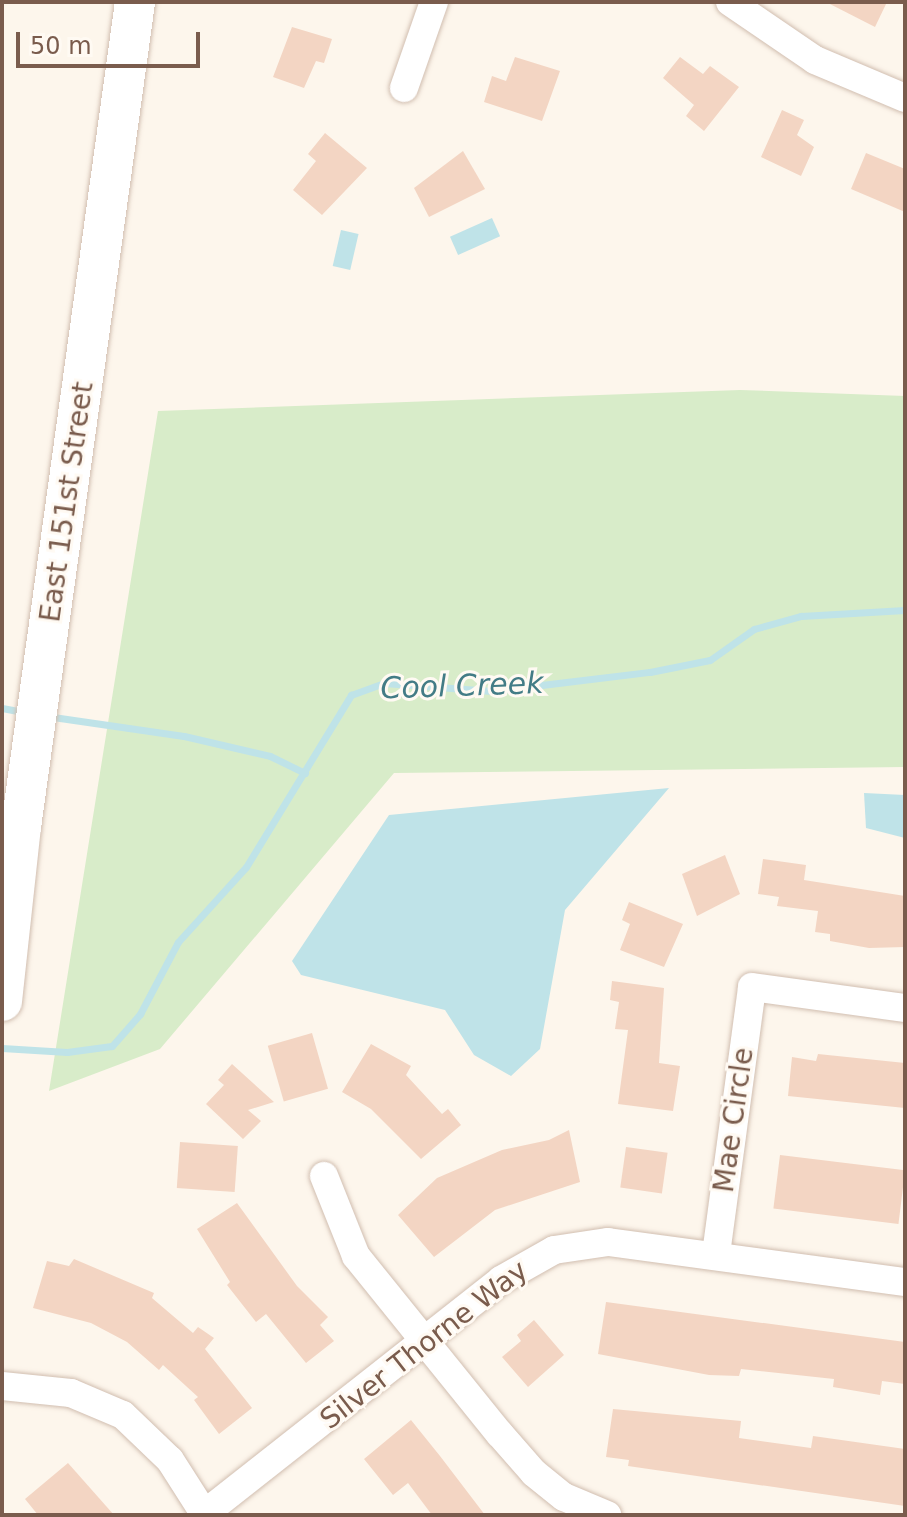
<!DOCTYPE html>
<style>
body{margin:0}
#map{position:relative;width:907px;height:1517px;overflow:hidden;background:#fdf6ec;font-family:"DejaVu Sans",sans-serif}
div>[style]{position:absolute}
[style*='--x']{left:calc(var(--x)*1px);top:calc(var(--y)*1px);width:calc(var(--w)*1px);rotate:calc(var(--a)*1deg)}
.green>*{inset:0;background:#d8ecc9}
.water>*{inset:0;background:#bfe3e8;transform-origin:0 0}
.stream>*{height:7px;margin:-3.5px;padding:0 3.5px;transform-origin:3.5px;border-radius:3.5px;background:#bfe3e8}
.building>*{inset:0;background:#f3d5c3;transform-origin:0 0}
.roads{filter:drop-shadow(0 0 2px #d1beb0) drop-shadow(0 0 2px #d1beb0)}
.street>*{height:28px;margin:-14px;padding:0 14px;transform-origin:14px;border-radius:14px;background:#fff}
.secondary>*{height:40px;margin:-20px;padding:0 20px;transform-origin:20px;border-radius:20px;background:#fff}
span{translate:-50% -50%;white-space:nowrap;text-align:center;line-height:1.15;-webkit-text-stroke:6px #fffaf3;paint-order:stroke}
.street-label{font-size:28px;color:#7a5c4d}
.water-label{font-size:30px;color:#437c86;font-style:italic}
.frame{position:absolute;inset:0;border:4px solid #7a5c4d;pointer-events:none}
.scale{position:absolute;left:16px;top:32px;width:184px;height:36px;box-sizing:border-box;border:4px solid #7a5c4d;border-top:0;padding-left:10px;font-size:24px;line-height:28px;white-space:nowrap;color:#7a5c4d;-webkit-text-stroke:6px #fffaf3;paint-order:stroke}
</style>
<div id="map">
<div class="green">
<div style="clip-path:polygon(740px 390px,905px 396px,905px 767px,394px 773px,160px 1049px,49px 1091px,158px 411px)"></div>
</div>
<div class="water">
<div style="left:492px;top:218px;width:20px;height:46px;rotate:66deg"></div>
<div style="left:341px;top:230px;width:18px;height:37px;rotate:13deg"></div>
<div style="clip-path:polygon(669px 788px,565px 910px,540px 1049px,511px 1076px,474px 1055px,445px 1010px,301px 975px,292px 961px,389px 815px)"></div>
<div style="clip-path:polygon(864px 793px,905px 795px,905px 838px,866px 828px)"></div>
</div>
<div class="stream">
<div style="--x:2;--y:708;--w:16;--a:11"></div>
<div style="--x:53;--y:717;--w:132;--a:8.3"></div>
<div style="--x:184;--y:736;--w:88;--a:13.1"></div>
<div style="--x:270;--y:756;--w:39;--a:26"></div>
<div style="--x:2;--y:1048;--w:65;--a:3.5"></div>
<div style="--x:67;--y:1052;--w:45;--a:-7.6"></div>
<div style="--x:112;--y:1046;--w:43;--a:-48.8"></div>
<div style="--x:140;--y:1014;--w:81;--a:-62.2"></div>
<div style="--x:178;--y:942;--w:101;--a:-47.8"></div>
<div style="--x:246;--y:867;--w:202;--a:-58.6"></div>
<div style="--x:351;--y:695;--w:35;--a:-20"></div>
<div style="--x:384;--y:683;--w:108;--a:4.2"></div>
<div style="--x:492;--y:691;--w:159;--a:-6.9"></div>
<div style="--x:650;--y:672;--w:61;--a:-11.3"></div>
<div style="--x:710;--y:660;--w:54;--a:-35.2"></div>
<div style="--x:754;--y:629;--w:49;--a:-15.5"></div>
<div style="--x:801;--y:616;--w:104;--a:-3.3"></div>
</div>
<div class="building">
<div style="clip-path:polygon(826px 2px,887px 2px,875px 27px)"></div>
<div style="clip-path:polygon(292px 27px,332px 39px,324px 63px,316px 61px,304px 88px,273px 77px)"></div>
<div style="clip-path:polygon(515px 57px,560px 71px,542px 121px,484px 102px,492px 76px,506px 81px)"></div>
<div style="clip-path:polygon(680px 57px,703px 74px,710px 66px,739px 87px,704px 131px,686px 116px,694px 105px,663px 78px)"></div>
<div style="clip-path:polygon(782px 110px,804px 120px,797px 135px,814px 147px,801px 176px,761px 157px)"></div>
<div style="clip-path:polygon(325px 133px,367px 168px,322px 215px,293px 190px,316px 161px,308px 154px)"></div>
<div style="clip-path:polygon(463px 151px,485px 189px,429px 217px,414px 188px)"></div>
<div style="clip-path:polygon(866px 153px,905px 169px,905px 212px,851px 189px)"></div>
<div style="clip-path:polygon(725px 855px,740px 894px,697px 916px,682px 874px)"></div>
<div style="clip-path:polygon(763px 859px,806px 865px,804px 880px,905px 896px,905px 947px,869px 948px,830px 941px,830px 934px,815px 932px,818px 911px,777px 906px,779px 897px,758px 894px)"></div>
<div style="clip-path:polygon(629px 902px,683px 924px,664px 967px,620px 950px,630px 924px,622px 920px)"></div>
<div style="clip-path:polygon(612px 981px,664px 988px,659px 1063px,680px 1066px,673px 1111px,618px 1104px,628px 1030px,615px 1029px,619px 1002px,610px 1000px)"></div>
<div style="left:312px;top:1033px;width:58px;height:46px;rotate:74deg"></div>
<div style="clip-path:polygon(371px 1044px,411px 1066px,406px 1075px,442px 1114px,448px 1109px,461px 1125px,421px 1159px,371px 1109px,342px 1092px)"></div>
<div style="clip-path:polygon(818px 1054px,905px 1063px,905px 1108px,788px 1096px,792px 1057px,816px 1061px)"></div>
<div style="clip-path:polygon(232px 1064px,274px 1102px,248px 1110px,261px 1121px,243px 1139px,206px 1104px,224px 1085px,218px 1080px)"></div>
<div style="clip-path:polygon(569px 1130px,580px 1182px,495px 1210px,434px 1257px,398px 1215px,437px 1178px,502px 1150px,549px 1140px)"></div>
<div style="left:180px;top:1142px;width:58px;height:46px;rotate:4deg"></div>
<div style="left:626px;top:1147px;width:42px;height:41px;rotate:8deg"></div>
<div style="left:780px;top:1155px;width:126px;height:54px;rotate:7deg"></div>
<div style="clip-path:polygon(237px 1203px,297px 1286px,328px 1317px,320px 1325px,334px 1341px,306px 1363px,266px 1314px,256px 1322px,227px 1285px,230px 1282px,197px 1229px)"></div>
<div style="clip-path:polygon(74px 1259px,154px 1293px,152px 1298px,193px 1333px,198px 1327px,214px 1338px,205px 1349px,252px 1408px,219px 1434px,194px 1400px,198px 1397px,163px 1365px,159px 1370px,127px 1342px,91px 1323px,33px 1308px,47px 1261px,69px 1266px)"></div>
<div style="clip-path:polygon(606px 1302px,905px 1342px,905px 1384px,882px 1381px,880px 1395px,833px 1387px,834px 1379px,741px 1369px,739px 1376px,709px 1375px,598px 1354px)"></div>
<div style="clip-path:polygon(534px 1320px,564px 1355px,528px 1387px,502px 1357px,521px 1341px,517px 1335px)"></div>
<div style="clip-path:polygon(613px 1409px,741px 1421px,739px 1438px,811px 1448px,813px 1436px,905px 1449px,905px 1506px,628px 1466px,629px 1460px,606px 1457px)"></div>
<div style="clip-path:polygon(411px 1420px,440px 1456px,485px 1515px,432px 1515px,408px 1483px,393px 1495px,364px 1459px)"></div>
<div style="clip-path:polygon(68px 1463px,114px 1515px,38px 1515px,25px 1499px)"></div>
</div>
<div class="roads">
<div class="street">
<div style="--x:730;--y:2;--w:103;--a:34.3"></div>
<div style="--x:815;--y:60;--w:98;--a:22.9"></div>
<div style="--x:404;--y:88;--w:91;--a:-70.8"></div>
<div style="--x:324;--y:1176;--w:86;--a:68.2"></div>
<div style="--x:356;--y:1256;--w:228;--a:51.1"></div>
<div style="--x:499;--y:1433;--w:53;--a:48.8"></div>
<div style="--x:534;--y:1473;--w:38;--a:39"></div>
<div style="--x:564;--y:1497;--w:47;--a:22.7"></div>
<div style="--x:716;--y:1254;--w:269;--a:-82.3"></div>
<div style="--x:752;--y:987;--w:154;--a:7.8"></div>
<div style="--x:2;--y:1386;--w:69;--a:5.8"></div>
<div style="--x:71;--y:1393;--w:56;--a:22.9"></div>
<div style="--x:123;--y:1415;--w:65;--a:43.8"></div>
<div style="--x:170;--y:1460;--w:65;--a:57.5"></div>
<div style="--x:204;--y:1514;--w:378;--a:-38.2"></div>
<div style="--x:501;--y:1280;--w:61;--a:-29.5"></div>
<div style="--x:554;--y:1250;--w:55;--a:-8.4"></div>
<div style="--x:608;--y:1242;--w:300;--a:7.7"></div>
</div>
<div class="secondary">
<div style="--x:2;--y:1001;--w:175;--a:-83.8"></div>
<div style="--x:21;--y:827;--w:833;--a:-82.13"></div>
</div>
</div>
<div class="street-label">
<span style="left:67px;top:502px;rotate:-82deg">East 151st Street</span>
<span style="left:734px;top:1120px;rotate:-82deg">Mae Circle</span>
<span style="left:424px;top:1345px;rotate:-38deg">Silver Thorne Way</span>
</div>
<div class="water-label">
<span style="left:462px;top:686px;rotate:-2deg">Cool Creek</span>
</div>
<div class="frame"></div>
<div class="scale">50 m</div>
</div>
